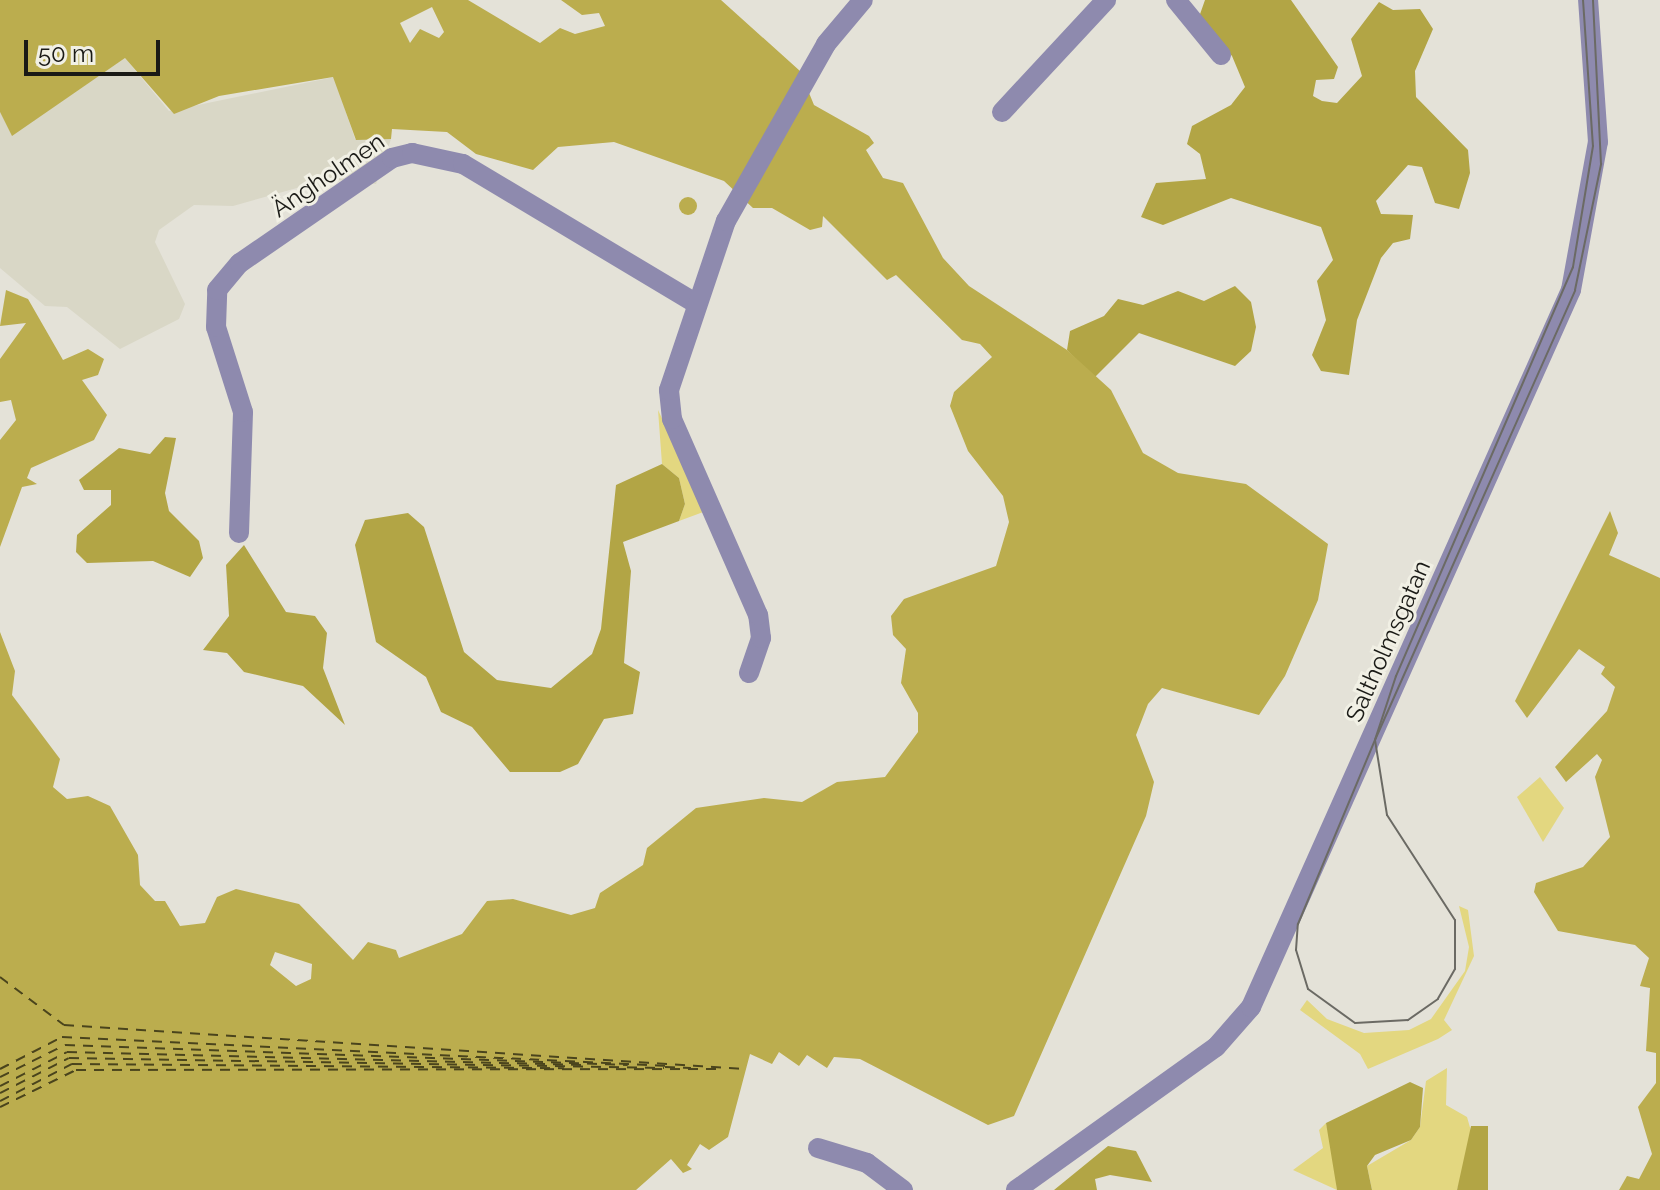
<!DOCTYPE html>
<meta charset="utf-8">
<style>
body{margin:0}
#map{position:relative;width:1660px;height:1190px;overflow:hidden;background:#e4e2d8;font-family:Raleway,sans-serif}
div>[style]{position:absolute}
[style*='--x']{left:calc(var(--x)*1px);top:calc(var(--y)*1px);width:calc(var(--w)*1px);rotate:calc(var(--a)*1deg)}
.built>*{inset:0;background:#d9d7c6}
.green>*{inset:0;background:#e3d780}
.forest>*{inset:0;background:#b2a545}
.water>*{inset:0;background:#bbad4e}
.round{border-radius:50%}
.ferry>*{height:2px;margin-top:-1px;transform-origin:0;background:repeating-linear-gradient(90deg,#4a441c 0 10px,transparent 0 18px)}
.minor>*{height:20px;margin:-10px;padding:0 10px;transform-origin:10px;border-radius:10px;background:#8e8aae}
.tram>*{height:2px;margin:-1px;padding:0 1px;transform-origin:1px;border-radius:1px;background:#6b6a64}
span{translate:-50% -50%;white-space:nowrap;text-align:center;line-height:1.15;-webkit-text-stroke:6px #f1f0e5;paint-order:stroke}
.street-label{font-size:24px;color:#1a1a16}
.scale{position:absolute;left:24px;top:40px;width:136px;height:36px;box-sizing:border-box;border:4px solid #1a1a16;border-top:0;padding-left:10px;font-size:24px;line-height:28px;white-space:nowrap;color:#1a1a16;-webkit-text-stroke:6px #f1f0e5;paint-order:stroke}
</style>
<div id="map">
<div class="built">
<div style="clip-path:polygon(125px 58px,169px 111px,334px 77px,355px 139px,391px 139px,376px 184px,329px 179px,233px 206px,194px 205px,159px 230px,155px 242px,185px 304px,179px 319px,120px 349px,67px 307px,45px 306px,0 268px,0 112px,12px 135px)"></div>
</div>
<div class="green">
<div style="clip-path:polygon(658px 410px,706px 511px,679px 521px,685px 504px,679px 478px,662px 464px)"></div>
<div style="clip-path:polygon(1540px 777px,1564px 808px,1543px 842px,1517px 797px)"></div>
<div style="clip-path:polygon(1459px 906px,1468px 910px,1474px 956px,1444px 1020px,1452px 1030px,1438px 1039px,1368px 1069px,1360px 1054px,1300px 1010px,1307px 1000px,1327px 1019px,1364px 1033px,1409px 1030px,1431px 1019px,1465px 971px,1469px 947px)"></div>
<div style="clip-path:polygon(1447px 1068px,1446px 1105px,1467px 1117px,1473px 1138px,1457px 1190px,1372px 1190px,1367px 1166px,1411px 1140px,1420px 1127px,1426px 1081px)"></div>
<div style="clip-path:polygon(1326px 1123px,1335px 1162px,1337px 1190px,1293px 1170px,1323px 1148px,1319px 1130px)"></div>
</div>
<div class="forest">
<div style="clip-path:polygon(1205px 0,1291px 0,1338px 67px,1334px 79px,1316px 80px,1313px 96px,1322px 101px,1337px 103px,1362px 76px,1351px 39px,1379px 2px,1393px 10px,1420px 9px,1433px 29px,1415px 71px,1416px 97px,1468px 150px,1470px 173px,1459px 209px,1435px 203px,1422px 167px,1408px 165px,1376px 201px,1381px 214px,1413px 215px,1410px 239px,1393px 243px,1381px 258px,1357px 320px,1349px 375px,1321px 371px,1312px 355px,1326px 320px,1317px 281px,1333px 260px,1321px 227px,1231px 198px,1163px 225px,1141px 217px,1156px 183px,1206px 179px,1200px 154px,1187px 144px,1192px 126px,1231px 105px,1245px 87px,1232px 56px,1199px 17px)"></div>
<div style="clip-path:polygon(1235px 286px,1251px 302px,1256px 327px,1251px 351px,1235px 366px,1139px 333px,1094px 378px,1067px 350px,1070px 331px,1104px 316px,1118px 299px,1143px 305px,1178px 291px,1204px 301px)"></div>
<div style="clip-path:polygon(165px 437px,176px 438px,165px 493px,169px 511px,199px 541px,203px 558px,190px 577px,153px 561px,87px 563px,76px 552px,77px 535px,111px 505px,111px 490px,84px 490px,79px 480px,119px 448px,150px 454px)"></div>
<div style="clip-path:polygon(662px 464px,679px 478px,685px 504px,679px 521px,623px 542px,631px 571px,624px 663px,640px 672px,633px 714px,604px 719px,578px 764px,560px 772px,510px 772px,472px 727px,441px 712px,426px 677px,376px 642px,355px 545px,365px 520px,408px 513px,424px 527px,464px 652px,497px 680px,551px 688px,592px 654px,601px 629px,616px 485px)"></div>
<div style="clip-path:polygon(244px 545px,286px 612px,315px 616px,327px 633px,323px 668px,345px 725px,303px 686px,244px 672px,227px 653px,203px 650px,229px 616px,226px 565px)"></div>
<div style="clip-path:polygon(1410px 1082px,1423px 1088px,1420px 1127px,1411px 1140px,1375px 1155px,1367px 1166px,1372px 1190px,1337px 1190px,1326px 1123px)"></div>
<div style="clip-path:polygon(1471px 1126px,1488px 1126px,1488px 1190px,1457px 1190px)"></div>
<div style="clip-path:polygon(1108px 1146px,1136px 1151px,1152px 1182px,1110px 1175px,1095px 1179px,1097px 1190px,1054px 1190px)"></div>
</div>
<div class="water">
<div style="clip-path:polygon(evenodd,0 0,468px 0,540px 43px,560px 28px,575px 34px,605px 26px,599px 13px,582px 15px,561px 0,721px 0,800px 71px,814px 105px,869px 136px,874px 143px,866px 150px,883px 178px,903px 183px,943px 258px,969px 286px,1067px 350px,1111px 390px,1143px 453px,1178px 473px,1246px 484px,1328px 544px,1318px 600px,1285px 676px,1259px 715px,1162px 688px,1148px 704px,1136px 735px,1154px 782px,1146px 816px,1014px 1116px,988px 1125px,860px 1059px,834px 1057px,827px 1068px,807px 1055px,799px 1066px,779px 1052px,772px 1064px,750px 1054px,728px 1137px,709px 1150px,700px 1144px,687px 1165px,692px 1169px,683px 1173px,671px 1159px,636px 1190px,0 1190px,0 632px,15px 671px,12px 695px,60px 759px,53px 787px,67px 799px,88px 796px,110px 806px,138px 855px,140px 885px,155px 901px,165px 901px,180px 926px,205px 923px,217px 897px,236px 889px,299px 904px,353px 960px,368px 942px,396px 950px,399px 958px,462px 934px,487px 901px,513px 899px,571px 915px,595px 908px,600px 893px,643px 865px,647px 848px,696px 808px,764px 798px,802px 802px,837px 782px,885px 777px,918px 732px,918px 713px,901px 683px,906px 649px,893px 635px,891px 616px,904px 599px,996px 566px,1009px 522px,1003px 496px,968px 451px,950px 406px,954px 392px,992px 357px,980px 344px,962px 340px,896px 275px,887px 280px,823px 216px,822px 227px,810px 230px,772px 208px,753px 208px,724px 181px,614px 142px,558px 147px,533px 170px,476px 154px,447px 132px,392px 129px,391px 139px,356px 140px,333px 77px,219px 96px,174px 114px,125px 58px,12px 136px,0 112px,0 0,432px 7px,444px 32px,439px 38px,420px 29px,410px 43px,400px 23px,432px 7px,0 0,275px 952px,312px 964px,311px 979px,296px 986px,270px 965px,275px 952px)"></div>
<div class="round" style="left:679px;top:197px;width:18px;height:18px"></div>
<div style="clip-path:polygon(6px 290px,28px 299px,63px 360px,88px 349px,104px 359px,98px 375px,82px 380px,107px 415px,94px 440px,31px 468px,27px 478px,37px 484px,22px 487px,0 547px,0 440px,16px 420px,11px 400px,0 402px,0 359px,26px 323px,0 326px)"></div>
<div style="clip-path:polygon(1610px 511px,1618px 533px,1609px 555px,1660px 578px,1660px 1190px,1619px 1190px,1627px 1176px,1639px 1179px,1652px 1154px,1638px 1107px,1656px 1083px,1656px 1053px,1646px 1051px,1650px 988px,1640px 986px,1649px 958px,1635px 945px,1558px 931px,1534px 892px,1536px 883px,1583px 867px,1610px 837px,1595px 777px,1602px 760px,1597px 754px,1566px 782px,1555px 767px,1607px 711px,1615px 687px,1601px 674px,1605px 667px,1579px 649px,1527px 718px,1515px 701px)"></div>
</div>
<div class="ferry">
<div style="--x:0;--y:977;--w:80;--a:36.9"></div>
<div style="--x:64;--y:1025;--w:682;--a:3.7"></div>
<div style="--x:665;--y:1067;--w:26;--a:2"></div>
<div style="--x:0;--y:1069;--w:70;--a:-27.3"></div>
<div style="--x:62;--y:1037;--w:607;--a:2.74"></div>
<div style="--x:0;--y:1077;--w:72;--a:-26.2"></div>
<div style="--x:65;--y:1045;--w:563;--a:2.03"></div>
<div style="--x:0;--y:1086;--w:75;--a:-26.9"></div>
<div style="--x:67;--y:1052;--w:516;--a:1.44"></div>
<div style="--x:0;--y:1093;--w:77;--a:-26.9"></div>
<div style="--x:69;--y:1058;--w:595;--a:0.96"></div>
<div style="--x:0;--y:1101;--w:81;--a:-27.2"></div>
<div style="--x:72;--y:1064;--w:492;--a:0.5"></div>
<div style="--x:0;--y:1107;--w:85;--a:-26"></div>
<div style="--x:76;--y:1070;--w:648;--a:-0.09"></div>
</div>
<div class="minor">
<div style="--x:1176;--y:0;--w:71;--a:50.7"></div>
<div style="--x:1002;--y:112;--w:153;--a:-47.1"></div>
<div style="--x:239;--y:533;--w:121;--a:-88.1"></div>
<div style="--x:243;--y:412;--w:89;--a:-107.6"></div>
<div style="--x:216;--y:327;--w:37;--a:-88"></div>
<div style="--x:217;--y:290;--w:35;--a:-50"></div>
<div style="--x:240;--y:263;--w:185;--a:-34.6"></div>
<div style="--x:392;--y:158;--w:21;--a:-14"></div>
<div style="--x:412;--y:153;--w:52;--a:12.2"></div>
<div style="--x:463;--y:164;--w:270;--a:30.9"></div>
<div style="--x:749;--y:673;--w:37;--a:-71"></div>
<div style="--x:761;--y:638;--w:23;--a:-97"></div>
<div style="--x:758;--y:615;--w:214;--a:-113.7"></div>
<div style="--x:672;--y:419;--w:29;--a:-96"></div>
<div style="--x:669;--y:390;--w:178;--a:-71.4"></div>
<div style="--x:726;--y:221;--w:203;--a:-60.5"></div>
<div style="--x:826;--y:44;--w:57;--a:-49.9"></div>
<div style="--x:818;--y:1148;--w:51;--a:17"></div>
<div style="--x:867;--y:1163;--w:45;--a:36.9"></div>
<div style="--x:1016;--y:1190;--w:246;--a:-35.6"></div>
<div style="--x:1216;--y:1047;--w:53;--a:-48.8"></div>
<div style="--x:1251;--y:1007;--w:785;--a:-65.95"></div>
<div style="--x:1571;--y:290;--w:150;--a:-79.7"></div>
<div style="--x:1598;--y:142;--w:142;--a:-94"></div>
</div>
<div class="tram">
<div style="--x:1583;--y:0;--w:146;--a:86.1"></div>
<div style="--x:1593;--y:146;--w:123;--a:99.4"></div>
<div style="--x:1573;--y:267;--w:446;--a:113.4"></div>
<div style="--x:1396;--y:676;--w:67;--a:108.2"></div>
<div style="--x:1375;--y:740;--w:76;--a:80.9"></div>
<div style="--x:1387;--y:815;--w:125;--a:57.1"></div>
<div style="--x:1455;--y:920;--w:49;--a:90"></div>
<div style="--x:1455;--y:969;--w:34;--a:120"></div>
<div style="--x:1438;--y:999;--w:37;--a:145"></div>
<div style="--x:1408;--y:1020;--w:53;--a:176.8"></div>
<div style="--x:1355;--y:1023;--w:58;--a:-144.1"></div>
<div style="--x:1308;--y:989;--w:41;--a:-107.1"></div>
<div style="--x:1296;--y:950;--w:26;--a:-86"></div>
<div style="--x:1298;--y:924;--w:199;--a:-67.3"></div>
<div style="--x:1375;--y:740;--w:492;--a:-66"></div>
<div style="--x:1575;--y:290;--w:129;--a:-78.3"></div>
<div style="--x:1601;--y:164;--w:164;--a:-92.8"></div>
</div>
<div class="street-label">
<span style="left:328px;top:175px;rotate:-34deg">Ängholmen</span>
<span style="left:1388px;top:641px;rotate:-66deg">Saltholmsgatan</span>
</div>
<div class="scale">50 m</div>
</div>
